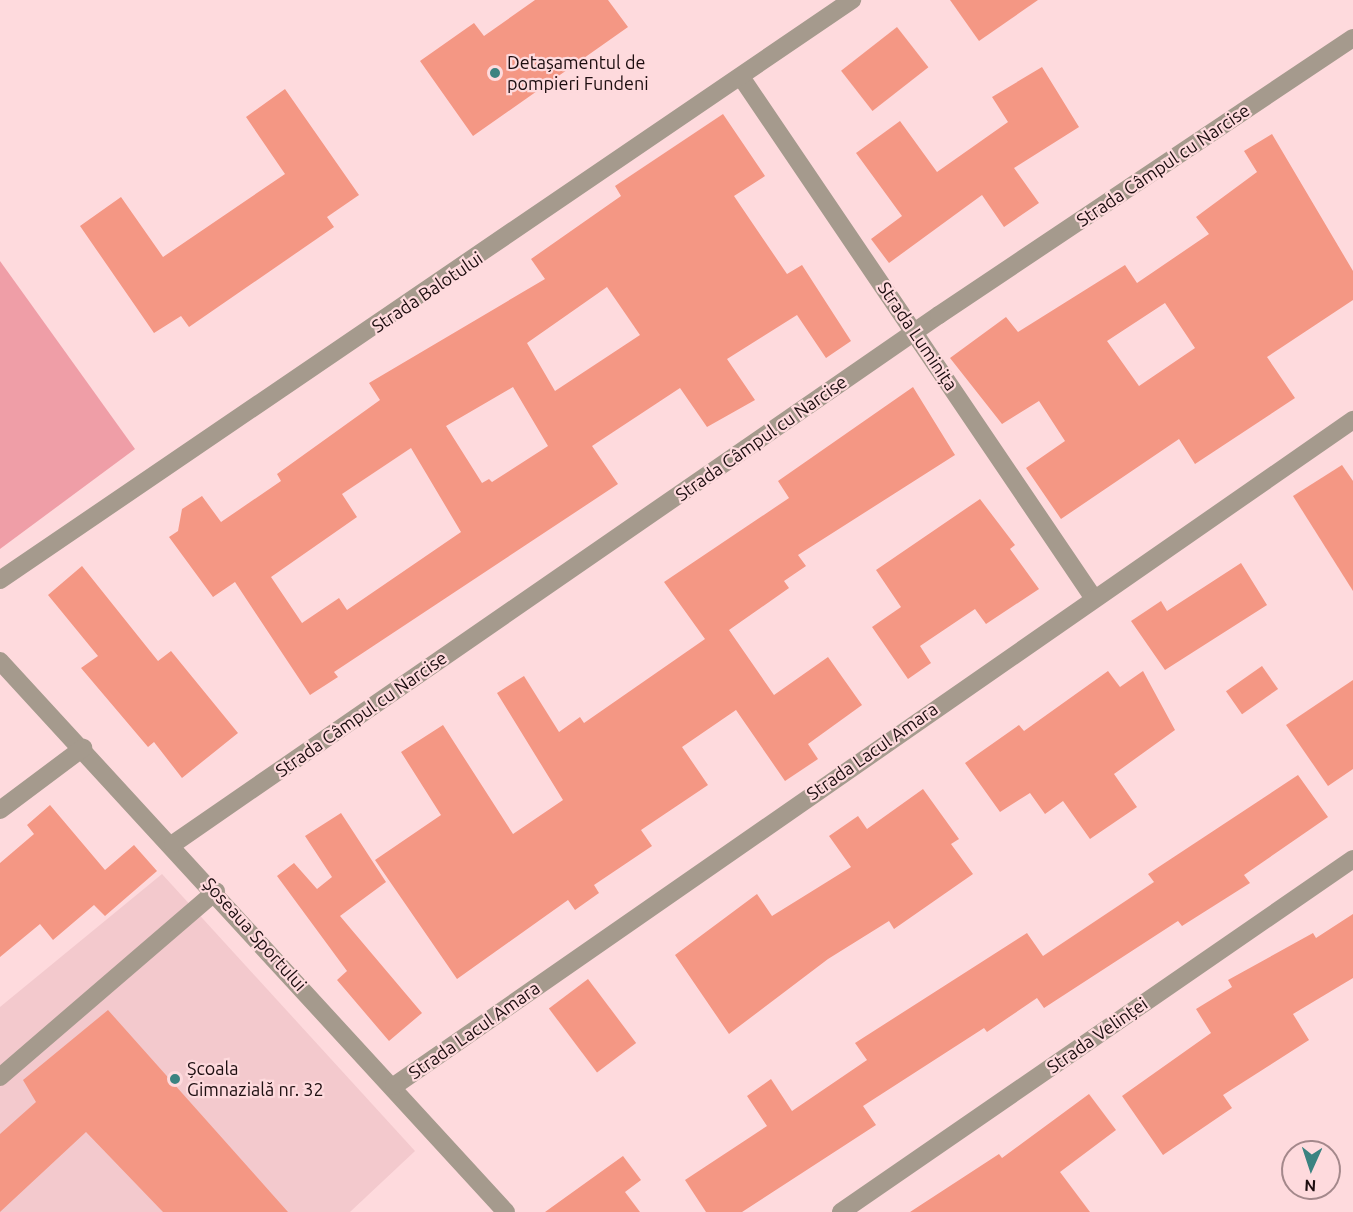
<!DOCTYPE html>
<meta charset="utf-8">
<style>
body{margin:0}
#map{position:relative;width:1353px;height:1212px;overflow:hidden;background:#fedadd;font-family:Ubuntu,sans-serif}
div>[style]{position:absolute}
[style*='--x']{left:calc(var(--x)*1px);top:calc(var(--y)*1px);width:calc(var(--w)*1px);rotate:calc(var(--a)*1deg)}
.built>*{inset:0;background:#f3c9cd}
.green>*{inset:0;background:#ef9ea7}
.building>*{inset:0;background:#f49784;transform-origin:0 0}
.minor>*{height:18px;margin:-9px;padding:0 9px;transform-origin:9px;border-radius:9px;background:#a59a8d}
.dots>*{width:16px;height:16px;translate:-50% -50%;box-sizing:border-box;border:3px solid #fedadd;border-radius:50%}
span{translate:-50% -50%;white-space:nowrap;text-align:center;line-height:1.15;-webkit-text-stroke:4.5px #fedadd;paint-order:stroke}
.poi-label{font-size:18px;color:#1d0e10}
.left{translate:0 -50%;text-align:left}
.street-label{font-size:18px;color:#1d0e10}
.north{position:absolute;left:1281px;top:1140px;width:60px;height:60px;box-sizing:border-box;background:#fedadd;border:2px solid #a4888b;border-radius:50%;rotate:183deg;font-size:16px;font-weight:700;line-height:24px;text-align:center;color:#1d0e10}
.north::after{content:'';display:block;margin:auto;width:21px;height:27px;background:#3b8381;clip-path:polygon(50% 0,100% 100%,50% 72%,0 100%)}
</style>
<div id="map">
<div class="built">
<div style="clip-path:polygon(162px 874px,415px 1151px,350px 1212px,0 1212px,0 1007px)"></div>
</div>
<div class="green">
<div style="clip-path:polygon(0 261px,135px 449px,0 549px)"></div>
</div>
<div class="building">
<div style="clip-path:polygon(535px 0,608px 0,628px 27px,473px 136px,420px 61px,474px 23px,484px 36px)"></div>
<div style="clip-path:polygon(950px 0,1038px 0,979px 41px)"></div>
<div style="left:897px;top:27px;width:51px;height:71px;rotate:52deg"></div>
<div style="clip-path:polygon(1042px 67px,1079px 127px,1014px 168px,1039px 203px,1004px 227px,982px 195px,889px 263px,871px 239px,902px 216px,856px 153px,900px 121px,937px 172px,1008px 122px,992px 97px)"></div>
<div style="clip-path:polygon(285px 89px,359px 195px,327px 217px,334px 227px,189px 327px,181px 316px,154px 333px,80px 226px,121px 197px,163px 257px,285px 174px,246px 117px)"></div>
<div style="clip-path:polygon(evenodd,723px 114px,765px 176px,734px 196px,787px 274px,802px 265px,851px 341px,826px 358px,797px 315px,727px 359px,755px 400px,707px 427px,680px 388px,592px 446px,618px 484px,334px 672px,338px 677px,310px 695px,235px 582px,213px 597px,169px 537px,178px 531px,182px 509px,202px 496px,221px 522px,281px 481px,277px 474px,380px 400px,369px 383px,545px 279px,531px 259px,621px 196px,615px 186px,723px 114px,607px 287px,640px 335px,555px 391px,527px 343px,607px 287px,723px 114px,513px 387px,548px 446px,492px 482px,489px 479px,482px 483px,446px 426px,513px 387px,723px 114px,411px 448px,461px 532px,347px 610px,339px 598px,302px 623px,271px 577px,357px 517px,342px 494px,411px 448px)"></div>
<div style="clip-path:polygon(evenodd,1272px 134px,1353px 271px,1353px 300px,1267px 357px,1295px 398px,1195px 464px,1179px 439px,1061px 519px,1026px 468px,1065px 441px,1039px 401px,1002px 424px,950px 358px,1006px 317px,1018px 332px,1125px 265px,1137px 283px,1209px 234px,1196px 217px,1257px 172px,1244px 151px,1272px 134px,1165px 303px,1195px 348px,1139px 386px,1107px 341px,1165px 303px)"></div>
<div style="clip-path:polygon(913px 387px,955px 455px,798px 555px,806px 566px,784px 581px,789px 588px,729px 630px,774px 695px,828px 657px,862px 705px,808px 744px,818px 759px,785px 781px,736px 710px,682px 747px,708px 785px,641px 830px,652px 846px,594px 885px,599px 893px,575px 910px,568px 900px,457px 979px,375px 860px,441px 815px,401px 752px,443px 725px,513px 834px,563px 800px,497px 693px,524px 676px,559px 732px,580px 717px,584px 723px,705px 639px,664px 582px,789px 498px,778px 481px)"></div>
<div style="clip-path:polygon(1342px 465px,1353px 481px,1353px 591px,1293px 496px)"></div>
<div style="clip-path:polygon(980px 499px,1015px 545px,1010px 549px,1039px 589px,986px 624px,975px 609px,920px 646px,931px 663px,908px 679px,872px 627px,901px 607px,876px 570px)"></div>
<div style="clip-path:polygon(1241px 563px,1267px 605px,1165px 670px,1131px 621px,1161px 601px,1167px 611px)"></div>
<div style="clip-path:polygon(82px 566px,158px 661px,171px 651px,238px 733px,182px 778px,154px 742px,148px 747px,81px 668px,98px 656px,48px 595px)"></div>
<div style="left:1262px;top:666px;width:28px;height:44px;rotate:55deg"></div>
<div style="clip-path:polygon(1108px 671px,1120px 687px,1143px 671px,1175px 730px,1114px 774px,1137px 807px,1090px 839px,1063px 801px,1045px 814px,1030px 793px,1000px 812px,965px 763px,1019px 725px,1024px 731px)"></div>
<div style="clip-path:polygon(1353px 680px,1353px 769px,1328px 786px,1286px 725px)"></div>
<div style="clip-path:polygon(1298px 775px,1328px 817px,1244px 875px,1250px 883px,1182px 926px,1178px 921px,1044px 1008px,1037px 998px,987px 1032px,984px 1028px,863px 1106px,876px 1125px,742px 1212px,706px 1212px,685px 1180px,767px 1126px,747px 1096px,771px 1079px,792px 1111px,867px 1060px,855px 1043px,1027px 933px,1043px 956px,1154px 882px,1148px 874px)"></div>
<div style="clip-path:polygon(923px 789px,959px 839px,951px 844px,973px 874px,894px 929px,889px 921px,828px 959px,729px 1034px,675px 955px,757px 894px,772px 916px,851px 867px,829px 836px,858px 816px,867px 829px)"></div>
<div style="clip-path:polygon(50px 805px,105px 870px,134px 845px,157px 871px,105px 916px,94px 905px,53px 940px,40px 924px,0 957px,0 863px,34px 834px,27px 825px)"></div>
<div style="clip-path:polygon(341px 813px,386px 882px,340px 916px,422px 1013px,389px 1041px,337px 980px,347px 971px,277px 876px,294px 863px,317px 889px,332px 877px,305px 836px)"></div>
<div style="clip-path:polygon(1353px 914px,1353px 978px,1293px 1014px,1309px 1040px,1223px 1095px,1232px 1108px,1163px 1155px,1122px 1096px,1211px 1033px,1196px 1009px,1232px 987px,1228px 980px,1313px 933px,1316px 938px)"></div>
<div style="left:588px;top:979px;width:80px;height:49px;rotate:53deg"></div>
<div style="clip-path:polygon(108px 1010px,288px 1212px,163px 1212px,86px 1132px,0 1212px,0 1134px,36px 1102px,23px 1080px)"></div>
<div style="clip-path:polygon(1089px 1094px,1116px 1130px,1060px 1172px,1090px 1212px,910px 1212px,999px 1154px,1002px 1158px)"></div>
<div style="clip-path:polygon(623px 1156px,641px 1180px,625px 1192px,640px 1212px,545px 1212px)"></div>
</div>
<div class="minor">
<div style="--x:741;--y:77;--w:628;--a:55.91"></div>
<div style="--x:0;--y:580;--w:1031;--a:-34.25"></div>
<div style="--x:0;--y:661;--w:748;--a:47.44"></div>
<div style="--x:0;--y:810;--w:104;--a:-36.8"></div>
<div style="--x:173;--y:844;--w:931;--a:-34.63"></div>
<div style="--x:939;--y:315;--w:498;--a:-33.8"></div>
<div style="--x:0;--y:1077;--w:285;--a:-40.7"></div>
<div style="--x:394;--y:1086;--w:1168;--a:-34.78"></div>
<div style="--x:841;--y:1212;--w:622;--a:-34.58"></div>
</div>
<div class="dots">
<div style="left:495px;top:73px;background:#3b8381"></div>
<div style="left:175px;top:1079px;background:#3b8381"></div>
</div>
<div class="poi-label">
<span class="left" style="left:507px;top:73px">Detașamentul de<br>pompieri Fundeni</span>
<span class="left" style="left:187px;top:1079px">Școala<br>Gimnazială nr. 32</span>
</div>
<div class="street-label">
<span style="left:1163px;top:165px;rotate:-34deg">Strada Câmpul cu Narcise</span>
<span style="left:427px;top:292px;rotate:-34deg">Strada Balotului</span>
<span style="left:918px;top:336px;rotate:56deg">Strada Luminița</span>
<span style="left:761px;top:438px;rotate:-35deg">Strada Câmpul cu Narcise</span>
<span style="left:361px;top:714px;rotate:-35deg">Strada Câmpul cu Narcise</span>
<span style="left:872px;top:751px;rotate:-35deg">Strada Lacul Amara</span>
<span style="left:255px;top:934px;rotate:48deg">Șoseaua Sportului</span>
<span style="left:474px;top:1030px;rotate:-35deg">Strada Lacul Amara</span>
<span style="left:1097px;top:1035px;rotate:-35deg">Strada Velinței</span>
</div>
<div class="north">N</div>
</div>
